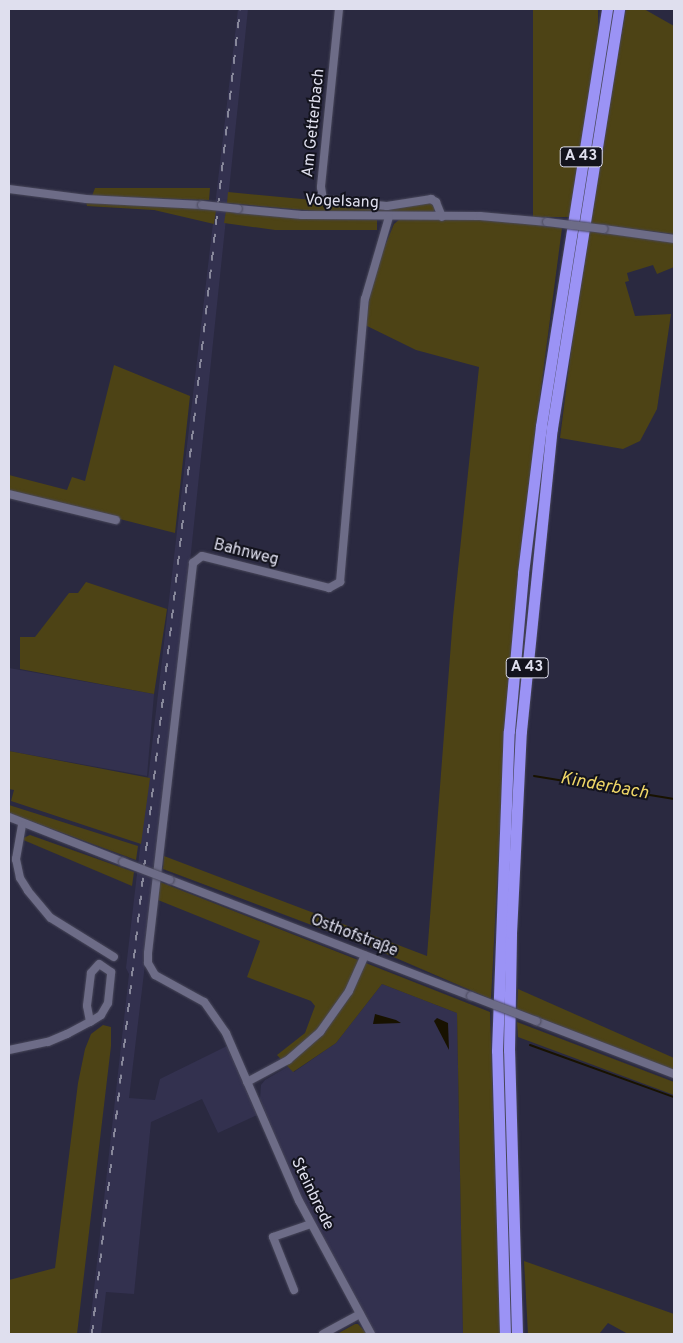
<!DOCTYPE html>
<meta charset="utf-8">
<style>
body{margin:0}
#map{position:relative;width:683px;height:1343px;overflow:hidden;background:#2a2940;font-family:Overpass,sans-serif}
div>[style]{position:absolute}
[style*='--x']{left:calc(var(--x)*1px);top:calc(var(--y)*1px);width:calc(var(--w)*1px);rotate:calc(var(--a)*1deg)}
.built>*{inset:0;background:#33314f}
.green>*{inset:0;background:#4d4315;transform-origin:0 0}
.water>*{inset:0;background:#181200}
.stream>*{height:2px;margin:-1px;padding:0 1px;transform-origin:1px;border-radius:1px;background:#181200}
.roads{filter:drop-shadow(0 0 1px #48475a) drop-shadow(0 0 1px #48475a)}
.minor>*{height:8px;margin:-4px;padding:0 4px;transform-origin:4px;border-radius:4px;background:#6d6c87}
.highway>*{height:11px;margin:-5.5px;padding:0 5.5px;transform-origin:5.5px;border-radius:5.5px;background:#9b93f5}
.rail>*{height:2px;margin-top:-1px;transform-origin:0;background:repeating-linear-gradient(90deg,#87879a 0 9px,transparent 0 18px)}
.bridges{filter:drop-shadow(0 0 1px #48475a) drop-shadow(0 0 1px #48475a)}
.minor-bridge>*{height:8px;margin:-4px;padding:0 4px;transform-origin:4px;border-radius:4px;background:#6d6c87}
span{translate:-50% -50%;white-space:nowrap;text-align:center;line-height:1.15;-webkit-text-stroke:4px #13131d;paint-order:stroke}
.shield-label span{padding:1px 4px;background:#13131d;border:1px solid;border-radius:4px;-webkit-text-stroke-width:0}
.shield-label{font-size:15px;color:#dfdfee;font-weight:700}
.street-label{font-size:16px;color:#dfdfee}
.water-label{font-size:18px;color:#efd667;font-style:italic}
.frame{position:absolute;inset:0;border:10px solid #dfdfee;pointer-events:none}
</style>
<div id="map">
<div class="built">
<div style="clip-path:polygon(238px 9px,248px 9px,167px 781px,129px 1098px,155px 1100px,160px 1079px,227px 1046px,257px 1115px,218px 1133px,202px 1099px,151px 1122px,134px 1294px,106px 1292px,101px 1334px,89px 1334px,129px 974px,126px 968px)"></div>
<div style="clip-path:polygon(9px 668px,154px 694px,147px 776px,9px 751px)"></div>
<div style="clip-path:polygon(382px 984px,457px 1013px,463px 1334px,375px 1334px,301px 1200px,260px 1099px,261px 1085px,265px 1080px,289px 1066px,294px 1072px,336px 1043px)"></div>
</div>
<div class="green">
<div style="left:533px;top:9px;width:65px;height:208px"></div>
<div style="clip-path:polygon(626px 9px,644px 9px,674px 26px,674px 234px,587px 223px)"></div>
<div style="clip-path:polygon(95px 188px,210px 188px,209px 200px,92px 196px)"></div>
<div style="clip-path:polygon(228px 192px,387px 207px,430px 202px,436px 207px,433px 213px,316px 211px,227px 203px)"></div>
<div style="clip-path:polygon(86px 202px,156px 205px,216px 210px,214px 224px,154px 210px,87px 206px)"></div>
<div style="clip-path:polygon(226px 211px,315px 219px,377px 220px,377px 230px,275px 230px,224px 223px)"></div>
<div style="clip-path:polygon(400px 219px,499px 220px,562px 228px,536px 426px,505px 730px,491px 999px,375px 949px,163px 869px,164px 856px,427px 956px,453px 617px,479px 367px,416px 350px,365px 325px,374px 272px,394px 224px)"></div>
<div style="clip-path:polygon(586px 231px,674px 242px,674px 267px,657px 274px,653px 265px,627px 273px,629px 281px,625px 282px,635px 316px,671px 314px,657px 409px,640px 441px,623px 449px,560px 438px)"></div>
<div style="clip-path:polygon(114px 365px,190px 396px,175px 533px,9px 491px,9px 475px,67px 490px,72px 477px,85px 481px)"></div>
<div style="clip-path:polygon(86px 582px,167px 609px,154px 694px,20px 669px,20px 637px,35px 637px,69px 593px,78px 593px)"></div>
<div style="clip-path:polygon(9px 751px,150px 778px,141px 844px,11px 801px,14px 790px,9px 789px)"></div>
<div style="clip-path:polygon(9px 805px,138px 846px,136px 860px,9px 813px)"></div>
<div style="clip-path:polygon(30px 835px,134px 872px,132px 886px,21px 839px)"></div>
<div style="clip-path:polygon(160px 882px,490px 1012px,500px 1334px,463px 1334px,457px 1013px,382px 984px,336px 1043px,293px 1072px,277px 1055px,305px 1033px,315px 1006px,311px 1001px,247px 977px,260px 941px,158px 900px)"></div>
<div style="clip-path:polygon(518px 989px,674px 1058px,674px 1070px,517px 1009px)"></div>
<div style="clip-path:polygon(517px 1022px,674px 1082px,674px 1095px,518px 1037px)"></div>
<div style="clip-path:polygon(103px 1025px,111px 1027px,111px 1046px,77px 1334px,9px 1334px,9px 1280px,55px 1268px,78px 1083px,85px 1049px,91px 1034px)"></div>
<div style="clip-path:polygon(524px 1261px,674px 1314px,674px 1334px,628px 1334px,608px 1323px,599px 1334px,528px 1334px)"></div>
<div style="clip-path:polygon(358px 1324px,367px 1334px,337px 1334px,355px 1324px)"></div>
</div>
<div class="water">
<div style="clip-path:polygon(375px 1014px,396px 1020px,401px 1023px,373px 1024px)"></div>
<div style="clip-path:polygon(437px 1018px,448px 1023px,449px 1050px,434px 1021px)"></div>
</div>
<div class="stream">
<div style="--x:534;--y:776;--w:142;--a:9.3"></div>
<div style="--x:530;--y:1045;--w:153;--a:19.9"></div>
</div>
<div class="roads">
<div class="minor">
<div style="--x:339;--y:9;--w:179;--a:95.8"></div>
<div style="--x:321;--y:187;--w:13;--a:81"></div>
<div style="--x:323;--y:200;--w:64;--a:5.4"></div>
<div style="--x:387;--y:206;--w:45;--a:-9"></div>
<div style="--x:431;--y:199;--w:6;--a:31"></div>
<div style="--x:436;--y:202;--w:16;--a:68"></div>
<div style="--x:9;--y:189;--w:78;--a:7.4"></div>
<div style="--x:86;--y:199;--w:116;--a:3"></div>
<div style="--x:238;--y:209;--w:64;--a:5.4"></div>
<div style="--x:302;--y:215;--w:178;--a:0.3"></div>
<div style="--x:480;--y:216;--w:67;--a:5.1"></div>
<div style="--x:604;--y:229;--w:71;--a:8.1"></div>
<div style="--x:9;--y:494;--w:110;--a:13.7"></div>
<div style="--x:9;--y:817;--w:123;--a:21.5"></div>
<div style="--x:22;--y:825;--w:35;--a:100"></div>
<div style="--x:16;--y:859;--w:19;--a:78"></div>
<div style="--x:20;--y:878;--w:15;--a:58"></div>
<div style="--x:28;--y:891;--w:35;--a:50"></div>
<div style="--x:51;--y:918;--w:74;--a:31.8"></div>
<div style="--x:170;--y:880;--w:323;--a:21.1"></div>
<div style="--x:536;--y:1021;--w:148;--a:21"></div>
<div style="--x:9;--y:1050;--w:40;--a:-12"></div>
<div style="--x:48;--y:1042;--w:21;--a:-23"></div>
<div style="--x:67;--y:1034;--w:26;--a:-28"></div>
<div style="--x:90;--y:1022;--w:13;--a:-32"></div>
<div style="--x:101;--y:1015;--w:14;--a:-60"></div>
<div style="--x:108;--y:1003;--w:31;--a:-84"></div>
<div style="--x:111;--y:972;--w:14;--a:-146"></div>
<div style="--x:99;--y:964;--w:12;--a:132"></div>
<div style="--x:91;--y:973;--w:33;--a:97"></div>
<div style="--x:87;--y:1006;--w:16;--a:79"></div>
<div style="--x:247;--y:1082;--w:47;--a:-28.2"></div>
<div style="--x:288;--y:1060;--w:43;--a:-41.2"></div>
<div style="--x:320;--y:1032;--w:50;--a:-54.7"></div>
<div style="--x:349;--y:991;--w:39;--a:-66"></div>
<div style="--x:294;--y:1290;--w:57;--a:-111.6"></div>
<div style="--x:273;--y:1237;--w:40;--a:-18.9"></div>
<div style="--x:323;--y:1334;--w:42;--a:-28.4"></div>
<div style="--x:371;--y:1334;--w:151;--a:-118.4"></div>
<div style="--x:299;--y:1201;--w:183;--a:-113.5"></div>
<div style="--x:226;--y:1033;--w:38;--a:-125"></div>
<div style="--x:204;--y:1002;--w:56;--a:-151.1"></div>
<div style="--x:155;--y:975;--w:14;--a:-120"></div>
<div style="--x:148;--y:963;--w:10;--a:-90"></div>
<div style="--x:148;--y:953;--w:393;--a:-83.4"></div>
<div style="--x:193;--y:563;--w:11;--a:-38"></div>
<div style="--x:202;--y:556;--w:131;--a:14.1"></div>
<div style="--x:329;--y:588;--w:13;--a:-29"></div>
<div style="--x:340;--y:582;--w:284;--a:-85"></div>
<div style="--x:365;--y:299;--w:85;--a:-73.7"></div>
</div>
<div class="highway">
<div style="--x:505;--y:1334;--w:283;--a:-91.6"></div>
<div style="--x:497;--y:1051;--w:320;--a:-87.9"></div>
<div style="--x:509;--y:731;--w:159;--a:-84.9"></div>
<div style="--x:523;--y:573;--w:148;--a:-83"></div>
<div style="--x:541;--y:426;--w:422;--a:-81"></div>
<div style="--x:517;--y:1334;--w:284;--a:-91.6"></div>
<div style="--x:509;--y:1050;--w:117;--a:-89"></div>
<div style="--x:511;--y:933;--w:202;--a:-87.2"></div>
<div style="--x:521;--y:731;--w:305;--a:-84.2"></div>
<div style="--x:552;--y:428;--w:424;--a:-80.9"></div>
</div>
</div>
<div class="rail">
<div style="--x:92;--y:1334;--w:1333;--a:-83.63"></div>
</div>
<div class="bridges">
<div class="minor-bridge">
<div style="--x:202;--y:205;--w:36;--a:6"></div>
<div style="--x:547;--y:222;--w:57;--a:7"></div>
<div style="--x:123;--y:862;--w:50;--a:21"></div>
<div style="--x:471;--y:996;--w:70;--a:21"></div>
</div>
</div>
<div class="shield-label">
<span style="left:581px;top:157px">A 43</span>
<span style="left:527px;top:668px">A 43</span>
</div>
<div class="street-label">
<span style="left:314px;top:123px;rotate:-84deg">Am Getterbach</span>
<span style="left:342px;top:202px;rotate:2deg">Vogelsang</span>
<span style="left:246px;top:553px;rotate:14deg">Bahnweg</span>
<span style="left:354px;top:936px;rotate:21deg">Osthofstraße</span>
<span style="left:312px;top:1194px;rotate:64deg">Steinbrede</span>
</div>
<div class="water-label">
<span style="left:604px;top:787px;rotate:10deg">Kinderbach</span>
</div>
<div class="frame"></div>
</div>
